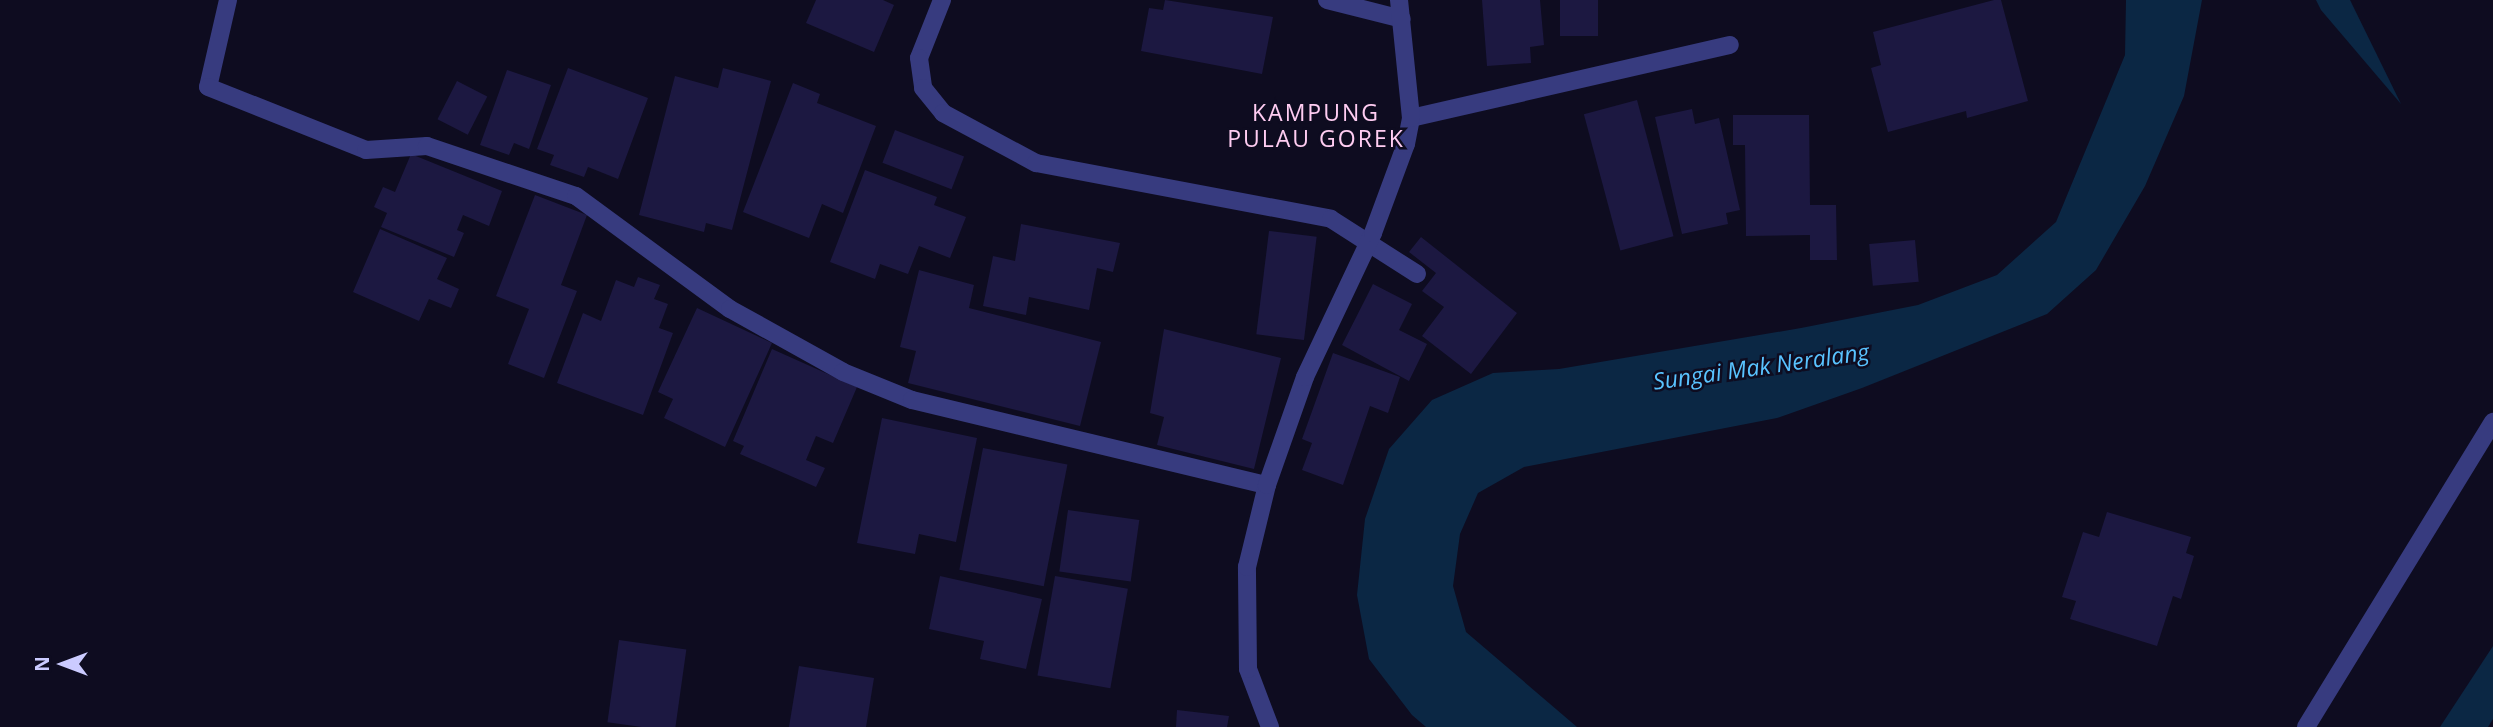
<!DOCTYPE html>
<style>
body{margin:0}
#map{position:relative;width:2493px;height:727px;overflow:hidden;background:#0e0c20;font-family:"Open Sans",sans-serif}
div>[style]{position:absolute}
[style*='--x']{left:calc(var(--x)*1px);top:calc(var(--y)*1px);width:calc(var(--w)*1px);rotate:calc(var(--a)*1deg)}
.water>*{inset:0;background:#0b2744}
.building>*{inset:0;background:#1c1841;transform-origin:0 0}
.minor>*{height:18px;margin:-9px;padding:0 9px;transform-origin:9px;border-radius:9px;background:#373b7f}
span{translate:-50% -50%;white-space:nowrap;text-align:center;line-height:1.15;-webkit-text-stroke:5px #0e0c20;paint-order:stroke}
.neighbourhood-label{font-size:23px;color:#ffcdf2;letter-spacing:2px}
.water-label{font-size:23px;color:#59c3ff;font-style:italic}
.north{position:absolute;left:28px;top:629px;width:70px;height:70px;-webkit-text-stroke:5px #0e0c20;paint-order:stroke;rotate:270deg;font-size:19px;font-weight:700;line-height:28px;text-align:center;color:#cbcbff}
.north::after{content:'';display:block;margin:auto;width:24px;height:32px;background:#cbcbff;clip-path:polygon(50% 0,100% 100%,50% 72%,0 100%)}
</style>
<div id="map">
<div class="water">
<div style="clip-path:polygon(2126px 0,2202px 0,2184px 96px,2145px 186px,2096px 270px,2047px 314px,1862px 388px,1777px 418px,1524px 467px,1478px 493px,1460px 534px,1453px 586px,1466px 632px,1577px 727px,1426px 727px,1412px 715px,1369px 659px,1357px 595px,1365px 519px,1389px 449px,1432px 400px,1493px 373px,1559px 369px,1801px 328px,1918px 305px,1997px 275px,2056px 222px,2125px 55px)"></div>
<div style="clip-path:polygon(2316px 0,2350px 0,2401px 104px,2321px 10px)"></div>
<div style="clip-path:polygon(2493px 646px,2493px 719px,2488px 727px,2440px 727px)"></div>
</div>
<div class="building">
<div style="clip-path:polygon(816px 0,883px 0,894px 5px,874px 52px,806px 23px)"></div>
<div style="clip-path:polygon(1165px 0,1273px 17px,1262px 74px,1141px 51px,1149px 8px,1163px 10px)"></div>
<div style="clip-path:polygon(1482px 0,1540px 0,1544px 45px,1530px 47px,1531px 63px,1487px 66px)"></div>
<div style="left:1560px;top:0;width:38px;height:36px"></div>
<div style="clip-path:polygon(1994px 0,2001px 0,2028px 101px,1967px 118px,1966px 111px,1888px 132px,1871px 68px,1881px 65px,1873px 32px)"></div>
<div style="clip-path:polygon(568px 68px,648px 98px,618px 179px,588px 167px,584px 177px,550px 165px,554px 155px,537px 149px)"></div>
<div style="clip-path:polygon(723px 68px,771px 81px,732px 230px,706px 223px,704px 232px,639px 215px,675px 76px,718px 88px)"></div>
<div style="clip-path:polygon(507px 70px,551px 85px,529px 149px,514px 143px,509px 155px,480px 145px)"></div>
<div style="left:457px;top:81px;width:34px;height:43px;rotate:27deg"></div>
<div style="clip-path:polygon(793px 83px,820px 94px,817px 103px,876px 126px,843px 213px,822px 204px,809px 238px,743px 212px)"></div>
<div style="left:1637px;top:100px;width:141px;height:55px;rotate:75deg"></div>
<div style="clip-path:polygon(1692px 109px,1695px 124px,1719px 118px,1740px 210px,1726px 213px,1728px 224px,1682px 234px,1655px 117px)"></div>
<div style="clip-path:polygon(1733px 115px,1809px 115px,1810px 205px,1836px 205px,1837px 260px,1810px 260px,1810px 235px,1746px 236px,1745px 145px,1733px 145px)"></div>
<div style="left:895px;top:130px;width:74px;height:35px;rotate:21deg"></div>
<div style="clip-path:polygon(411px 154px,502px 191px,489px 226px,463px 215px,457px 230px,464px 233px,454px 257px,381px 227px,387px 213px,374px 207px,383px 187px,395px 192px)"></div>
<div style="clip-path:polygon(865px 170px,937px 197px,934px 205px,966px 217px,950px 258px,919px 246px,908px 274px,880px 264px,875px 279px,830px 262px)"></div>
<div style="clip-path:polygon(535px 195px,587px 215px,561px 285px,577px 291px,544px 378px,508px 364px,529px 309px,496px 296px)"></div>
<div style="clip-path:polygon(1021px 224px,1120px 243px,1113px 272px,1097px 268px,1089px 310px,1029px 297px,1026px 315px,983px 306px,993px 256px,1015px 261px)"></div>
<div style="clip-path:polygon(380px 229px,447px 258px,437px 279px,459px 289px,451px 308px,429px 299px,419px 321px,353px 292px)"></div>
<div style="left:1269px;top:231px;width:48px;height:104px;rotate:7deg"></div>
<div style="clip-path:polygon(1421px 237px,1517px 313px,1471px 374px,1422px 336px,1444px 307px,1422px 291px,1436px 273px,1409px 252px)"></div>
<div style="left:1915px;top:240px;width:42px;height:46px;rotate:85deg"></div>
<div style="clip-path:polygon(919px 270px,974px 285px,969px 308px,1101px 342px,1080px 426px,908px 383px,916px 351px,900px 347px)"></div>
<div style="clip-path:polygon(638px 277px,660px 285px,654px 299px,668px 304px,659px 328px,673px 333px,643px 415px,557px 383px,583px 313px,601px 321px,616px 280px,634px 287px)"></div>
<div style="clip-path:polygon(1373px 284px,1412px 304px,1399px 330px,1427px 344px,1409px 381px,1342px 345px)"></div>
<div style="clip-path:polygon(697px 308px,772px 343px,725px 447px,664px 418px,673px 399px,658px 392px)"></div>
<div style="clip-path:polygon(1164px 329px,1281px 358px,1254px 469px,1157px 445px,1164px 417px,1150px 413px)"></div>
<div style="clip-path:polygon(772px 349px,857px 387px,833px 443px,816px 436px,806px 460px,825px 468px,816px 487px,740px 454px,744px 446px,733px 441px)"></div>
<div style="clip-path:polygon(1333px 353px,1400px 377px,1388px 413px,1370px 406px,1343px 485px,1302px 470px,1312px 443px,1302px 439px)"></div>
<div style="clip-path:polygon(882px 418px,977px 438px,956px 542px,919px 534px,915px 554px,857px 543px)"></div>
<div style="left:983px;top:448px;width:86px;height:124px;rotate:11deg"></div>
<div style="left:1068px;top:510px;width:72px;height:62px;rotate:8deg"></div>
<div style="clip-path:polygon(2107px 512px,2191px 537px,2186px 553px,2194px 556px,2181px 599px,2173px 596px,2157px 646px,2070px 619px,2076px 601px,2062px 597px,2083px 532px,2099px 537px)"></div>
<div style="clip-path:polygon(940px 576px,1042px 599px,1026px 669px,980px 659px,984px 641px,929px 629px)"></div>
<div style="left:1055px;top:576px;width:74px;height:101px;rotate:10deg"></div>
<div style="left:619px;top:640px;width:68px;height:83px;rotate:8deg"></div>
<div style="clip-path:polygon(799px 666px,874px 678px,866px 727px,789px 727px)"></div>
<div style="clip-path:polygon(1177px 710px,1229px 716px,1227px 727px,1176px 727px)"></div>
</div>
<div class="minor">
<div style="--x:228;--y:0;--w:89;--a:102.9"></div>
<div style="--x:208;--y:87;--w:170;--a:21.7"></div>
<div style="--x:366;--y:150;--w:61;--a:-3.8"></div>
<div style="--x:427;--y:146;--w:157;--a:18.6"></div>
<div style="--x:576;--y:196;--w:191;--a:36.3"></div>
<div style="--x:730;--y:309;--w:129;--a:29.1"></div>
<div style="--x:843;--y:372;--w:74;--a:22.1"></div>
<div style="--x:912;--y:400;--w:365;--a:13.5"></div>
<div style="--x:942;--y:0;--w:62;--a:111.6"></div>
<div style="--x:919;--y:58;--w:30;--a:82"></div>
<div style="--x:923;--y:88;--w:32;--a:51"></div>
<div style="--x:943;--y:113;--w:106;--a:28.3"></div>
<div style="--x:1036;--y:163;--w:300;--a:10.7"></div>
<div style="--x:1331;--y:219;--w:102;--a:32.6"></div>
<div style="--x:1327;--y:0;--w:77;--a:14.2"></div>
<div style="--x:1411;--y:118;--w:327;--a:-12.9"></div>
<div style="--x:1270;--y:727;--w:62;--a:-110.8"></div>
<div style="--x:1248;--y:669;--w:102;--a:-90.6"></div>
<div style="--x:1247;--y:567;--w:84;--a:-76.3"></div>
<div style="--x:1267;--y:485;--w:114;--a:-70.6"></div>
<div style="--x:1305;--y:377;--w:159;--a:-64.7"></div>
<div style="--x:1373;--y:233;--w:95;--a:-69.7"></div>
<div style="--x:1406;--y:144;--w:26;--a:-79"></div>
<div style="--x:1411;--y:118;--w:119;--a:-95.8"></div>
<div style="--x:2306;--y:727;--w:358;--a:-58.5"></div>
</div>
<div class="neighbourhood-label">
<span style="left:1316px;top:125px">KAMPUNG<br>PULAU GOREK</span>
</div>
<div class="water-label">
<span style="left:1761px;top:366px;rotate:-8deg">Sungai Mak Neralang</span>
</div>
<div class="north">N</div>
</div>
